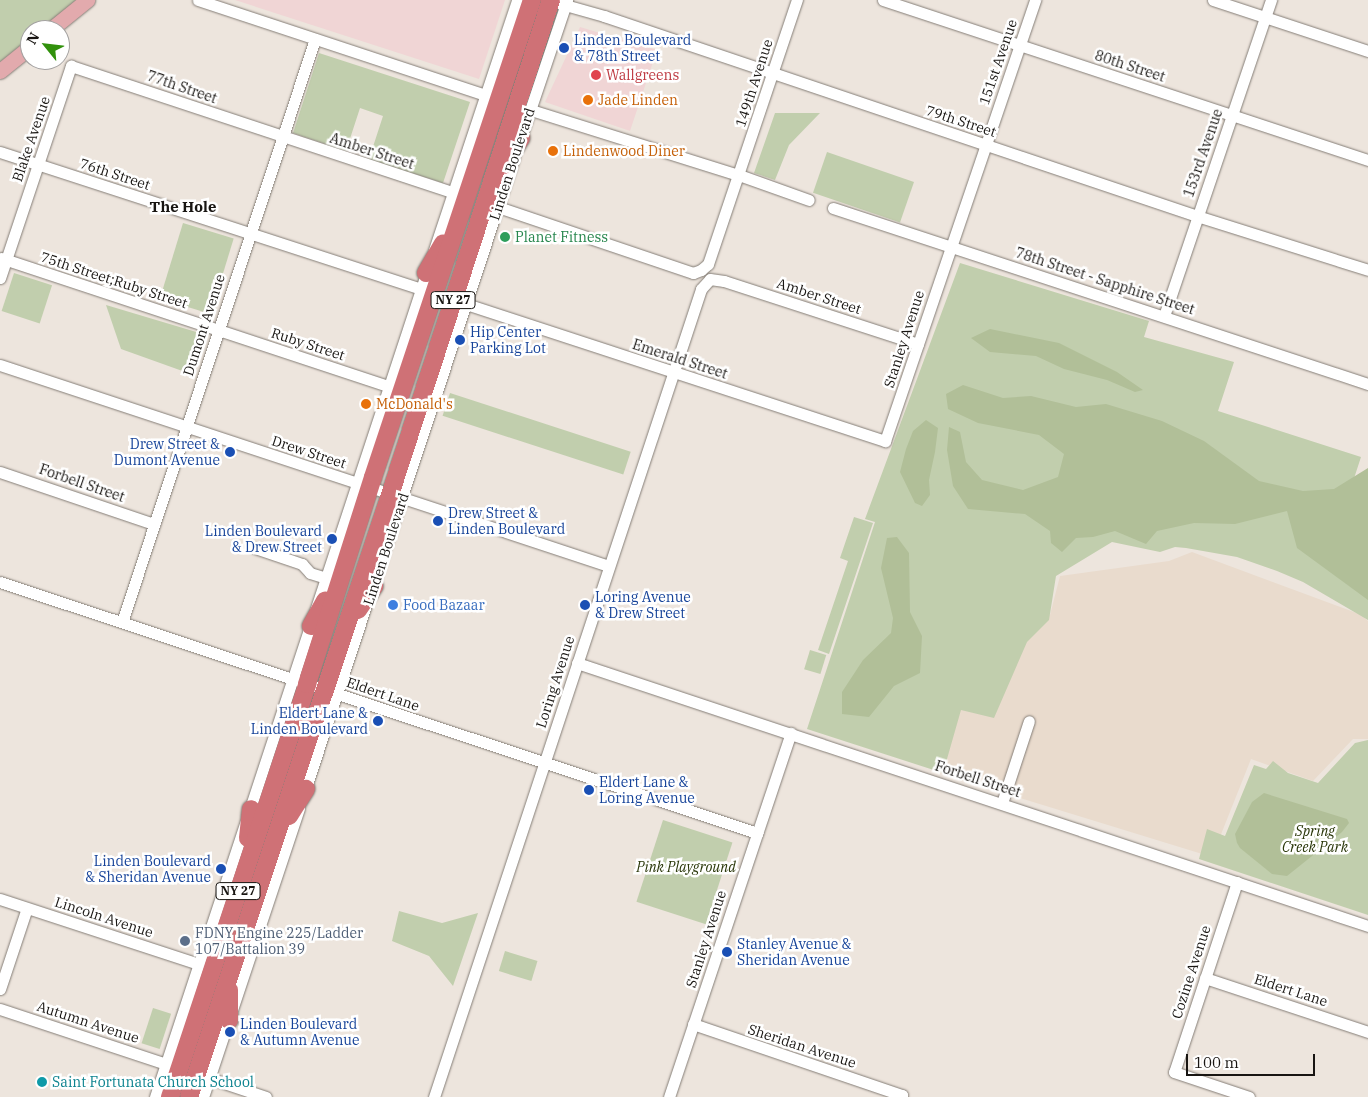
<!DOCTYPE html>
<style>
body{margin:0}
#map{position:relative;width:1368px;height:1097px;overflow:hidden;background:#ede5dd;font-family:"IBM Plex Serif",serif}
div>[style]{position:absolute}
[style*='--x']{left:calc(var(--x)*1px);top:calc(var(--y)*1px);width:calc(var(--w)*1px);rotate:calc(var(--a)*1deg)}
.commercial>*{inset:0;background:#f0d5d5}
.built>*{inset:0;background:#e9dbcd}
.green>*{inset:0;background:#c1cead;transform-origin:0 0}
.forest>*{inset:0;background:#b1bf98}
.roads{filter:drop-shadow(0 0 1px #847d76) drop-shadow(0 0 1px #847d76)}
.minor>*{height:11px;margin:-5.5px;padding:0 5.5px;transform-origin:5.5px;border-radius:5.5px;background:#fff}
.major>*{height:15px;margin:-7.5px;padding:0 7.5px;transform-origin:7.5px;border-radius:7.5px;background:#e2aaad}
.highway>*{height:18px;margin:-9px;padding:0 9px;transform-origin:9px;border-radius:9px;background:#cf7176}
.dots>*{width:14px;height:14px;translate:-50% -50%;box-sizing:border-box;border:2px solid #fff;border-radius:50%}
span{translate:-50% -50%;white-space:nowrap;text-align:center;line-height:1.15;-webkit-text-stroke:5px #fff;paint-order:stroke}
.shield-label span{padding:1px 4px;background:#fff;border:1px solid;border-radius:4px;-webkit-text-stroke-width:0}
.shield-label{font-size:12px;color:#181512;font-weight:700}
.transit-label{font-size:14px;color:#164399}
.left{translate:0 -50%;text-align:left}
.right{translate:-100% -50%;text-align:right}
.street-label{font-size:14px;color:#181512}
.health-label{font-size:14px;color:#be3a42}
.food-label{font-size:14px;color:#c56008}
.leisure-label{font-size:14px;color:#27864d}
.shop-label{font-size:14px;color:#366cbe}
.park-label{font-size:14px;color:#293608;font-style:italic}
.service-label{font-size:14px;color:#4e5e75}
.culture-label{font-size:14px;color:#0d838f}
.neighbourhood-label{font-size:15px;color:#181512;font-weight:700}
.north{position:absolute;left:20px;top:20px;width:50px;height:50px;box-sizing:border-box;background:#fff;border:1px solid #a3a1a0;border-radius:50%;rotate:299deg;font-size:14px;font-weight:700;line-height:20px;text-align:center;color:#181512}
.north::after{content:'';display:block;margin:auto;width:18px;height:22px;background:#31910c;clip-path:polygon(50% 0,100% 100%,50% 72%,0 100%)}
.scale{position:absolute;left:1186px;top:1054px;width:129px;height:22px;box-sizing:border-box;border:2px solid #181512;border-top:0;padding-left:6px;font-size:15px;line-height:18px;white-space:nowrap;color:#181512;-webkit-text-stroke:4px #fff;paint-order:stroke}
</style>
<div id="map">
<div class="commercial">
<div style="clip-path:polygon(235px 0,505px 0,479px 79px)"></div>
<div style="clip-path:polygon(580px 27px,657px 50px,630px 131px,545px 102px)"></div>
</div>
<div class="built">
<div style="clip-path:polygon(1192px 552px,1362px 615px,1368px 621px,1368px 739px,1353px 739px,1313px 781px,1251px 759px,1212px 857px,935px 772px,993px 597px,1050px 615px,1060px 576px,1169px 561px)"></div>
</div>
<div class="green">
<div style="clip-path:polygon(0 0,76px 0,40px 30px,30px 30px,30px 38px,0 62px)"></div>
<div style="clip-path:polygon(319px 53px,470px 102px,443px 183px,369px 159px,383px 116px,360px 108px,346px 151px,293px 133px)"></div>
<div style="clip-path:polygon(775px 113px,820px 113px,789px 145px,775px 180px,754px 173px)"></div>
<div style="left:827px;top:152px;width:92px;height:43px;rotate:19deg"></div>
<div style="left:183px;top:223px;width:53px;height:79px;rotate:17deg"></div>
<div style="clip-path:polygon(960px 263px,1149px 321px,1144px 337px,1234px 362px,1218px 411px,1361px 457px,1325px 567px,1351px 587px,1368px 502px,1368px 620px,1303px 582px,1277px 571px,1237px 557px,1186px 548px,1175px 547px,1160px 552px,1112px 542px,1056px 576px,1049px 620px,1027px 642px,994px 718px,961px 710px,943px 773px,807px 729px,875px 522px,865px 519px)"></div>
<div style="left:14px;top:273px;width:40px;height:40px;rotate:18deg"></div>
<div style="clip-path:polygon(106px 305px,203px 334px,188px 373px,121px 349px)"></div>
<div style="left:450px;top:393px;width:190px;height:24px;rotate:18deg"></div>
<div style="clip-path:polygon(854px 517px,873px 523px,829px 654px,818px 650px,848px 561px,840px 558px)"></div>
<div style="left:810px;top:650px;width:17px;height:20px;rotate:17deg"></div>
<div style="clip-path:polygon(1368px 740px,1368px 915px,1199px 859px,1207px 829px,1225px 836px,1254px 765px,1266px 769px,1273px 761px,1288px 773px,1318px 783px,1355px 743px)"></div>
<div style="left:663px;top:820px;width:73px;height:86px;rotate:18deg"></div>
<div style="clip-path:polygon(399px 911px,442px 923px,478px 913px,453px 986px,429px 956px,392px 941px)"></div>
<div style="left:505px;top:951px;width:34px;height:21px;rotate:17deg"></div>
<div style="left:153px;top:1008px;width:19px;height:37px;rotate:18deg"></div>
</div>
<div class="forest">
<div style="clip-path:polygon(990px 329px,1059px 343px,1117px 372px,1143px 390px,1135px 392px,1107px 380px,1064px 369px,1036px 356px,990px 352px,971px 338px)"></div>
<div style="clip-path:polygon(963px 385px,1003px 398px,1031px 396px,1076px 407px,1106px 404px,1162px 421px,1204px 441px,1259px 481px,1303px 491px,1334px 489px,1368px 468px,1368px 600px,1297px 548px,1287px 511px,1235px 524px,1194px 523px,1157px 531px,1146px 544px,1115px 531px,1093px 537px,1076px 538px,1062px 552px,1051px 543px,1050px 531px,1025px 514px,968px 509px,953px 486px,947px 450px,949px 427px,960px 432px,966px 462px,982px 480px,1023px 490px,1058px 477px,1064px 454px,1039px 435px,978px 423px,948px 409px,946px 394px)"></div>
<div style="clip-path:polygon(926px 420px,938px 428px,935px 452px,929px 480px,930px 495px,922px 506px,915px 503px,900px 472px,906px 449px,913px 431px)"></div>
<div style="clip-path:polygon(897px 537px,909px 553px,910px 612px,922px 636px,920px 673px,894px 686px,869px 717px,842px 714px,842px 692px,863px 660px,891px 633px,893px 618px,881px 568px,887px 538px)"></div>
<div style="clip-path:polygon(1264px 793px,1347px 819px,1349px 823px,1342px 832px,1287px 876px,1272px 874px,1240px 848px,1237px 843px,1235px 834px,1252px 802px)"></div>
</div>
<div class="roads">
<div class="minor">
<div style="--x:198;--y:0;--w:302;--a:18.3"></div>
<div style="--x:883;--y:0;--w:511;--a:18.26"></div>
<div style="--x:1213;--y:0;--w:163;--a:18.2"></div>
<div style="--x:558;--y:3;--w:48;--a:15.8"></div>
<div style="--x:604;--y:16;--w:626;--a:18.64"></div>
<div style="--x:1197;--y:216;--w:179;--a:17.5"></div>
<div style="--x:531;--y:110;--w:218;--a:17.4"></div>
<div style="--x:739;--y:175;--w:74;--a:19.7"></div>
<div style="--x:519;--y:143;--w:151;--a:-71.4"></div>
<div style="--x:0;--y:152;--w:443;--a:18"></div>
<div style="--x:498;--y:207;--w:206;--a:18.7"></div>
<div style="--x:693;--y:273;--w:9;--a:-21"></div>
<div style="--x:701;--y:270;--w:9;--a:-41"></div>
<div style="--x:708;--y:264;--w:279;--a:-71.4"></div>
<div style="--x:833;--y:208;--w:563;--a:18.21"></div>
<div style="--x:434;--y:250;--w:263;--a:-71.6"></div>
<div style="--x:1;--y:258;--w:409;--a:18.3"></div>
<div style="--x:0;--y:278;--w:224;--a:-71.5"></div>
<div style="--x:71;--y:66;--w:402;--a:18.3"></div>
<div style="--x:466;--y:304;--w:441;--a:18.1"></div>
<div style="--x:885;--y:441;--w:466;--a:-71.2"></div>
<div style="--x:1164;--y:316;--w:334;--a:-71.3"></div>
<div style="--x:0;--y:365;--w:641;--a:18.27"></div>
<div style="--x:0;--y:472;--w:163;--a:18.7"></div>
<div style="--x:255;--y:548;--w:50;--a:18.8"></div>
<div style="--x:302;--y:564;--w:12;--a:48"></div>
<div style="--x:310;--y:573;--w:17;--a:17"></div>
<div style="--x:0;--y:582;--w:798;--a:18.34"></div>
<div style="--x:122;--y:622;--w:614;--a:-71.68"></div>
<div style="--x:577;--y:663;--w:834;--a:18.39"></div>
<div style="--x:304;--y:793;--w:669;--a:-71.7"></div>
<div style="--x:1002;--y:803;--w:86;--a:-71.8"></div>
<div style="--x:1237;--y:882;--w:200;--a:108.3"></div>
<div style="--x:1174;--y:1072;--w:79;--a:18.4"></div>
<div style="--x:0;--y:899;--w:209;--a:18.1"></div>
<div style="--x:1205;--y:978;--w:172;--a:18.3"></div>
<div style="--x:0;--y:989;--w:85;--a:-71.6"></div>
<div style="--x:0;--y:1009;--w:175;--a:18.3"></div>
<div style="--x:693;--y:1024;--w:221;--a:18.8"></div>
<div style="--x:902;--y:1095;--w:2;--a:90"></div>
<div style="--x:209;--y:1078;--w:60;--a:18.4"></div>
<div style="--x:155;--y:1097;--w:873;--a:-71.77"></div>
<div style="--x:203;--y:1097;--w:304;--a:-71.6"></div>
<div style="--x:434;--y:1097;--w:851;--a:-71.71"></div>
<div style="--x:701;--y:289;--w:13;--a:-48"></div>
<div style="--x:710;--y:279;--w:14;--a:8"></div>
<div style="--x:724;--y:281;--w:204;--a:18"></div>
<div style="--x:669;--y:1097;--w:384;--a:-71.5"></div>
</div>
<div class="major">
<div style="--x:50;--y:30;--w:48;--a:-39"></div>
<div style="--x:0;--y:71;--w:38;--a:-39"></div>
</div>
<div class="highway">
<div style="--x:504;--y:165;--w:32;--a:-58"></div>
<div style="--x:426;--y:273;--w:34;--a:-60"></div>
<div style="--x:358;--y:610;--w:29;--a:-56"></div>
<div style="--x:311;--y:626;--w:29;--a:-61"></div>
<div style="--x:289;--y:816;--w:32;--a:-58"></div>
<div style="--x:248;--y:838;--w:29;--a:-84"></div>
<div style="--x:229;--y:1020;--w:30;--a:-90"></div>
<div style="--x:170;--y:1097;--w:435;--a:-71.6"></div>
<div style="--x:307;--y:684;--w:217;--a:-72.3"></div>
<div style="--x:373;--y:477;--w:503;--a:-71.57"></div>
<div style="--x:189;--y:1097;--w:635;--a:-71.54"></div>
<div style="--x:390;--y:495;--w:521;--a:-71.98"></div>
</div>
</div>
<div class="dots">
<div style="left:564px;top:48px;background:#1a4fb4"></div>
<div style="left:596px;top:75px;background:#e0444e"></div>
<div style="left:588px;top:100px;background:#e8710a"></div>
<div style="left:553px;top:151px;background:#e8710a"></div>
<div style="left:505px;top:237px;background:#2e9e5b"></div>
<div style="left:460px;top:340px;background:#1a4fb4"></div>
<div style="left:366px;top:404px;background:#e8710a"></div>
<div style="left:230px;top:452px;background:#1a4fb4"></div>
<div style="left:438px;top:521px;background:#1a4fb4"></div>
<div style="left:332px;top:539px;background:#1a4fb4"></div>
<div style="left:393px;top:605px;background:#3f7fe0"></div>
<div style="left:585px;top:605px;background:#1a4fb4"></div>
<div style="left:378px;top:721px;background:#1a4fb4"></div>
<div style="left:589px;top:790px;background:#1a4fb4"></div>
<div style="left:221px;top:869px;background:#1a4fb4"></div>
<div style="left:185px;top:941px;background:#5c6f8a"></div>
<div style="left:727px;top:952px;background:#1a4fb4"></div>
<div style="left:230px;top:1032px;background:#1a4fb4"></div>
<div style="left:42px;top:1082px;background:#0f9aa8"></div>
</div>
<div class="shield-label">
<span style="left:453px;top:300px">NY 27</span>
<span style="left:238px;top:891px">NY 27</span>
</div>
<div class="transit-label">
<span class="left" style="left:574px;top:48px">Linden Boulevard<br>&amp; 78th Street</span>
<span class="left" style="left:470px;top:340px">Hip Center<br>Parking Lot</span>
<span class="right" style="left:220px;top:452px">Drew Street &amp;<br>Dumont Avenue</span>
<span class="left" style="left:448px;top:521px">Drew Street &amp;<br>Linden Boulevard</span>
<span class="right" style="left:322px;top:539px">Linden Boulevard<br>&amp; Drew Street</span>
<span class="left" style="left:595px;top:605px">Loring Avenue<br>&amp; Drew Street</span>
<span class="right" style="left:368px;top:721px">Eldert Lane &amp;<br>Linden Boulevard</span>
<span class="left" style="left:599px;top:790px">Eldert Lane &amp;<br>Loring Avenue</span>
<span class="right" style="left:211px;top:869px">Linden Boulevard<br>&amp; Sheridan Avenue</span>
<span class="left" style="left:737px;top:952px">Stanley Avenue &amp;<br>Sheridan Avenue</span>
<span class="left" style="left:240px;top:1032px">Linden Boulevard<br>&amp; Autumn Avenue</span>
</div>
<div class="street-label">
<span style="left:998px;top:62px;rotate:-71deg">151st Avenue</span>
<span style="left:1130px;top:66px;rotate:18deg">80th Street</span>
<span style="left:754px;top:83px;rotate:-72deg">149th Avenue</span>
<span style="left:182px;top:87px;rotate:19deg">77th Street</span>
<span style="left:961px;top:121px;rotate:18deg">79th Street</span>
<span style="left:31px;top:139px;rotate:-71deg">Blake Avenue</span>
<span style="left:372px;top:151px;rotate:18deg">Amber Street</span>
<span style="left:1203px;top:153px;rotate:-71deg">153rd Avenue</span>
<span style="left:512px;top:164px;rotate:-72deg">Linden Boulevard</span>
<span style="left:115px;top:174px;rotate:18deg">76th Street</span>
<span style="left:114px;top:280px;rotate:18deg">75th Street;Ruby Street</span>
<span style="left:1105px;top:281px;rotate:18deg">78th Street - Sapphire Street</span>
<span style="left:819px;top:296px;rotate:18deg">Amber Street</span>
<span style="left:204px;top:325px;rotate:-72deg">Dumont Avenue</span>
<span style="left:904px;top:339px;rotate:-72deg">Stanley Avenue</span>
<span style="left:308px;top:344px;rotate:18deg">Ruby Street</span>
<span style="left:680px;top:359px;rotate:18deg">Emerald Street</span>
<span style="left:309px;top:452px;rotate:18deg">Drew Street</span>
<span style="left:82px;top:483px;rotate:19deg">Forbell Street</span>
<span style="left:386px;top:549px;rotate:-72deg">Linden Boulevard</span>
<span style="left:555px;top:682px;rotate:-72deg">Loring Avenue</span>
<span style="left:383px;top:694px;rotate:19deg">Eldert Lane</span>
<span style="left:978px;top:779px;rotate:18deg">Forbell Street</span>
<span style="left:104px;top:917px;rotate:18deg">Lincoln Avenue</span>
<span style="left:706px;top:939px;rotate:-72deg">Stanley Avenue</span>
<span style="left:1191px;top:972px;rotate:-72deg">Cozine Avenue</span>
<span style="left:1291px;top:990px;rotate:18deg">Eldert Lane</span>
<span style="left:88px;top:1022px;rotate:18deg">Autumn Avenue</span>
<span style="left:802px;top:1046px;rotate:18deg">Sheridan Avenue</span>
</div>
<div class="health-label">
<span class="left" style="left:606px;top:75px">Wallgreens</span>
</div>
<div class="food-label">
<span class="left" style="left:598px;top:100px">Jade Linden</span>
<span class="left" style="left:563px;top:151px">Lindenwood Diner</span>
<span class="left" style="left:376px;top:404px">McDonald's</span>
</div>
<div class="leisure-label">
<span class="left" style="left:515px;top:237px">Planet Fitness</span>
</div>
<div class="shop-label">
<span class="left" style="left:403px;top:605px">Food Bazaar</span>
</div>
<div class="park-label">
<span style="left:1315px;top:839px">Spring<br>Creek Park</span>
<span style="left:686px;top:867px">Pink Playground</span>
</div>
<div class="service-label">
<span class="left" style="left:195px;top:941px">FDNY Engine 225/Ladder<br>107/Battalion 39</span>
</div>
<div class="culture-label">
<span class="left" style="left:52px;top:1082px">Saint Fortunata Church School</span>
</div>
<div class="neighbourhood-label">
<span style="left:183px;top:207px">The Hole</span>
</div>
<div class="north">N</div>
<div class="scale">100 m</div>
</div>
